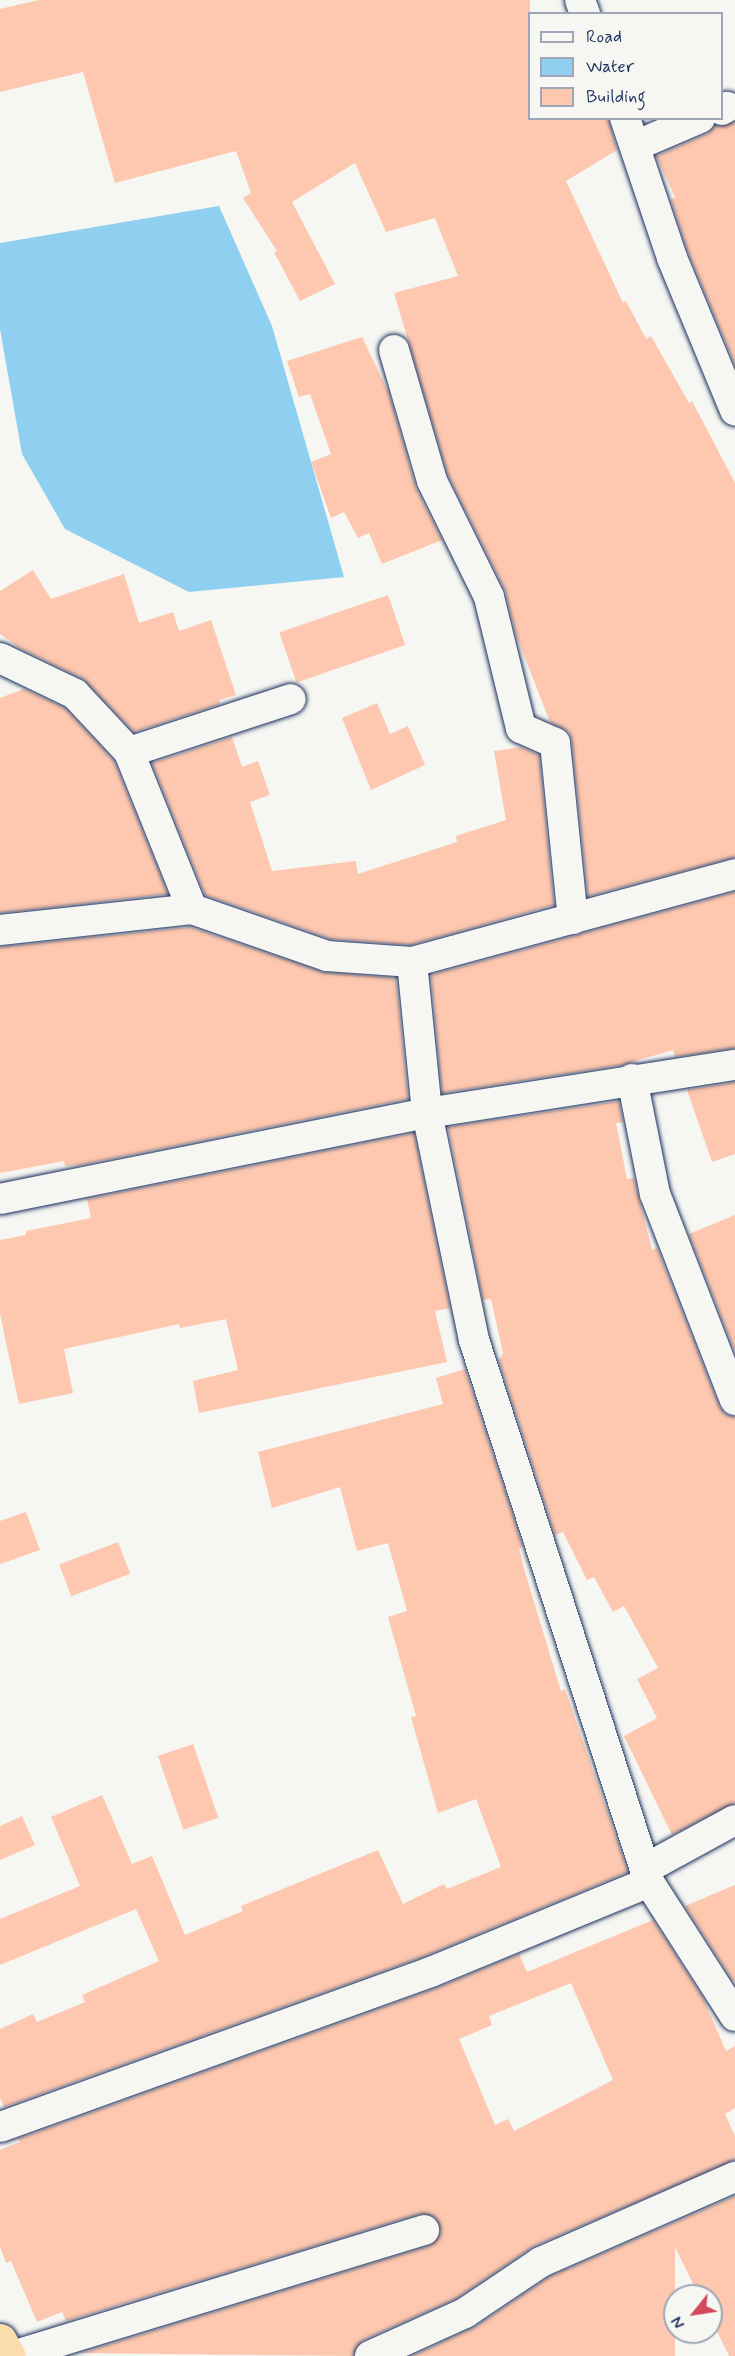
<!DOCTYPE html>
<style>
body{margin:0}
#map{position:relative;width:735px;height:2356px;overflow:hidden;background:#f6f6f2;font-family:Mynerve,sans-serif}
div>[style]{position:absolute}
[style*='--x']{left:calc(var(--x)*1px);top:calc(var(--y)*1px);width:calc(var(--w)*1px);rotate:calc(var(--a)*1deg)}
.water>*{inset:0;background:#8fcff0}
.building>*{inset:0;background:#fdc8af;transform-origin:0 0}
.roads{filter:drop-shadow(0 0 2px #1b2f5e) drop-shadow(0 0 2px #1b2f5e)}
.minor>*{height:30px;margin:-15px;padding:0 15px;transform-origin:15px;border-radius:15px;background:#f6f6f2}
.trunk>*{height:33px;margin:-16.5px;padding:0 16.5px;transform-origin:16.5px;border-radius:16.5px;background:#fbddab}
span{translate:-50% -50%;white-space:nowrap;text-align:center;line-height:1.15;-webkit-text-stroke:4.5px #f6f6f2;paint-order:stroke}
.legend{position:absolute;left:528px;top:12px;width:195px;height:108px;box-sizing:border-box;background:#f6f6f2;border:2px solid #9ea6b7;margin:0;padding:8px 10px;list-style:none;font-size:18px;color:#1b2f5e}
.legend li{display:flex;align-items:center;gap:12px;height:30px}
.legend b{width:30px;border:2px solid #9ea6b7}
.north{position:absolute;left:663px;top:2284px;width:60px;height:60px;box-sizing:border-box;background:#f6f6f2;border:2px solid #9ea6b7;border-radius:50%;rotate:240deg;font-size:16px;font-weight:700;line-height:24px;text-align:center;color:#1b2f5e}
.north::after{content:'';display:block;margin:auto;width:21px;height:27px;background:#d1495b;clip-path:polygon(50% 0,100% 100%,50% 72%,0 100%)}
</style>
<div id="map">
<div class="water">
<div style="clip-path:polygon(219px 206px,272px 326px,344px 577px,189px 592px,65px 529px,22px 454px,0 329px,0 243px)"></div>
</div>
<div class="building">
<div style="clip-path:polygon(39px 0,530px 0,530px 118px,608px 118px,617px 150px,566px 181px,623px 303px,626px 301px,646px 339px,651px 336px,689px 403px,692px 401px,735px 483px,735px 857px,588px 896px,572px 741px,569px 732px,550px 722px,516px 635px,505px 590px,448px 475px,394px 293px,458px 276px,435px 218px,386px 232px,355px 163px,292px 202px,335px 284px,300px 301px,274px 252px,277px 251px,243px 198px,251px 193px,236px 151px,115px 183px,83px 72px,0 92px,0 9px)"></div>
<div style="clip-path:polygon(735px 122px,735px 365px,688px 252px,671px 200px,675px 197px,656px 156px,707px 134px,715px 126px)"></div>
<div style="clip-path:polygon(362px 337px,389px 393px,416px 488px,442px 540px,382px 564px,369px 533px,358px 538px,344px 512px,331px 518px,311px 462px,331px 454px,310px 394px,299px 397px,287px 361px)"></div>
<div style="clip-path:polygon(33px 570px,51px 599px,124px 574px,139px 623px,173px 612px,179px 631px,211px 620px,236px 695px,219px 700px,220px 704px,134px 732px,83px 679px,18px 647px,0 634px,0 591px)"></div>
<div style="left:388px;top:595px;width:53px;height:115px;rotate:71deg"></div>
<div style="clip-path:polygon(24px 689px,65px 708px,114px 761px,168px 894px,0 913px,0 698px)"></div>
<div style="clip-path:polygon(377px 703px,390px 734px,408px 726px,425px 765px,371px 790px,342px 718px)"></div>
<div style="clip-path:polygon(232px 737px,242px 767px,258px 761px,270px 795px,250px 802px,272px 871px,356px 861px,358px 874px,457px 842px,456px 836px,506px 820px,494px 751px,521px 747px,539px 755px,554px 905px,410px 945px,331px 939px,205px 895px,152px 763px)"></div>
<div style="clip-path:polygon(735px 892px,735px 1048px,675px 1057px,673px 1050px,622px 1065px,442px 1093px,431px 975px)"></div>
<div style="clip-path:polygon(190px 927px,322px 972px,396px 978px,408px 1099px,80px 1165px,65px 1166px,64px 1161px,0 1173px,0 947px)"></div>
<div style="clip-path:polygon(735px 1082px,735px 1154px,712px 1162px,687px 1090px)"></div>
<div style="clip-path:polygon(619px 1101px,623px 1122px,616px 1123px,627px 1179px,634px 1178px,652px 1250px,657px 1248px,719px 1406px,725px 1414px,735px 1417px,735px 1803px,672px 1835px,624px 1736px,657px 1718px,637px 1679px,658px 1668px,624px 1606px,613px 1612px,594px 1577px,587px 1580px,563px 1532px,555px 1535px,499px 1360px,503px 1353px,491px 1299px,483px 1300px,448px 1127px)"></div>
<div style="clip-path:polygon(414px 1133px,450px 1308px,435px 1311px,447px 1362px,199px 1413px,193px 1381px,238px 1370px,226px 1319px,180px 1328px,179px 1324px,64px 1349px,73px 1393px,19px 1404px,0 1314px,0 1240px,26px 1235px,26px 1231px,91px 1218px,87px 1199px)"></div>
<div style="clip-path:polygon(735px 1215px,735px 1352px,689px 1234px)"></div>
<div style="clip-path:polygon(465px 1369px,523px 1547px,519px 1548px,524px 1569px,561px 1691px,565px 1689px,628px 1872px,425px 1956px,4px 2107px,0 2098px,0 2029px,33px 2014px,37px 2022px,85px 2002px,82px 1995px,159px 1961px,136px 1909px,0 1965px,0 1919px,80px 1886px,51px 1817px,102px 1795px,132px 1864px,152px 1856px,185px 1935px,243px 1911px,241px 1906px,378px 1850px,403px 1904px,444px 1884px,447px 1889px,501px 1867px,476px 1799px,438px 1813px,411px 1717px,416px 1716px,388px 1617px,407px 1611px,388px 1543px,357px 1551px,340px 1487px,272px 1508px,258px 1452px,443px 1404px,436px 1378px)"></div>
<div style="clip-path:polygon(26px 1512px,40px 1550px,0 1564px,0 1521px)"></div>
<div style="left:118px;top:1542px;width:34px;height:63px;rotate:69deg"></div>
<div style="left:193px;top:1744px;width:78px;height:37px;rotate:71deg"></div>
<div style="clip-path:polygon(22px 1816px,35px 1845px,0 1860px,0 1826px)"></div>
<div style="clip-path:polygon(735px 1885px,735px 1980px,733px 1981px,685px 1906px)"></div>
<div style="clip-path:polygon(evenodd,653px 1920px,702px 1996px,726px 2051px,735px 2046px,735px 2108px,725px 2114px,735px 2136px,735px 2160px,534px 2246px,457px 2298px,363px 2340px,353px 2356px,81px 2353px,429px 2246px,441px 2233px,435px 2217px,419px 2214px,66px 2321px,62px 2312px,37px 2322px,11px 2261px,6px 2263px,0 2247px,0 2150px,20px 2142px,18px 2139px,437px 1988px,519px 1954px,527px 1972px,653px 1920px,571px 1983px,613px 2080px,514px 2131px,508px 2119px,495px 2125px,459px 2039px,492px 2025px,489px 2016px,571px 1983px)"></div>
<div style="clip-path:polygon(735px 2196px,735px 2356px,729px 2356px,711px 2319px,711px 2296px,699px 2296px,675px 2247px,675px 2356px,412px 2356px,475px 2327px,549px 2277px)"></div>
</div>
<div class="roads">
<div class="minor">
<div style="--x:580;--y:0;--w:15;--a:70"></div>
<div style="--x:722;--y:110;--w:6;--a:-31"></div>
<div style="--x:625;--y:118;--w:148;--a:71.4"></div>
<div style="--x:672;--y:258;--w:165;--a:67.5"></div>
<div style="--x:635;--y:146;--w:71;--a:-23.3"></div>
<div style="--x:394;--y:350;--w:136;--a:73.8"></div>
<div style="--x:432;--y:481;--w:129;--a:63.8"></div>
<div style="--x:489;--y:597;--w:135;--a:76.3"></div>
<div style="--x:521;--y:728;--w:37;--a:24"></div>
<div style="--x:555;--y:743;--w:177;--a:84.2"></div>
<div style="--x:0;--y:658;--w:83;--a:25.6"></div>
<div style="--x:75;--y:694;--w:79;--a:47"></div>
<div style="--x:129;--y:752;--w:169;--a:68.1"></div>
<div style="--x:129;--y:752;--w:170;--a:-18.1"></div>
<div style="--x:0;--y:930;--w:193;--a:-6.2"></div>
<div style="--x:192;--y:909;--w:143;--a:19.2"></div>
<div style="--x:327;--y:956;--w:85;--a:4"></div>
<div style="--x:412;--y:962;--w:335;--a:-15.2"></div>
<div style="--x:412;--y:962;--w:152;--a:84.3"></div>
<div style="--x:427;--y:1113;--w:312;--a:-8.9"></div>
<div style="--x:632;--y:1079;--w:117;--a:78.7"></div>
<div style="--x:655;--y:1194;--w:221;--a:68.8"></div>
<div style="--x:0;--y:1199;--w:436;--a:-11.4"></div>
<div style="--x:427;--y:1113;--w:232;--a:78.3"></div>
<div style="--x:474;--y:1340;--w:570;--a:72.11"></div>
<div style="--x:649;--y:1882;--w:159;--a:57.3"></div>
<div style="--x:645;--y:1869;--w:102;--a:-28.6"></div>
<div style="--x:0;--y:2127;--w:458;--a:-19.8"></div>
<div style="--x:431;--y:1972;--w:236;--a:-22.4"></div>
<div style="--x:12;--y:2356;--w:431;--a:-17"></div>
<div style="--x:370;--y:2356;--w:104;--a:-24.4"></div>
<div style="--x:465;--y:2313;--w:92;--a:-33.9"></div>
<div style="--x:541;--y:2262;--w:212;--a:-23.7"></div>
</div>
<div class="trunk">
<div style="--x:0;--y:2340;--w:18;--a:61"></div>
</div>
</div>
<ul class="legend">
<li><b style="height:8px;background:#f6f6f2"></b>Road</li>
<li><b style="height:16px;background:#8fcff0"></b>Water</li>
<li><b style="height:16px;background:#fdc8af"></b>Building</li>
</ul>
<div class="north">N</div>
</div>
